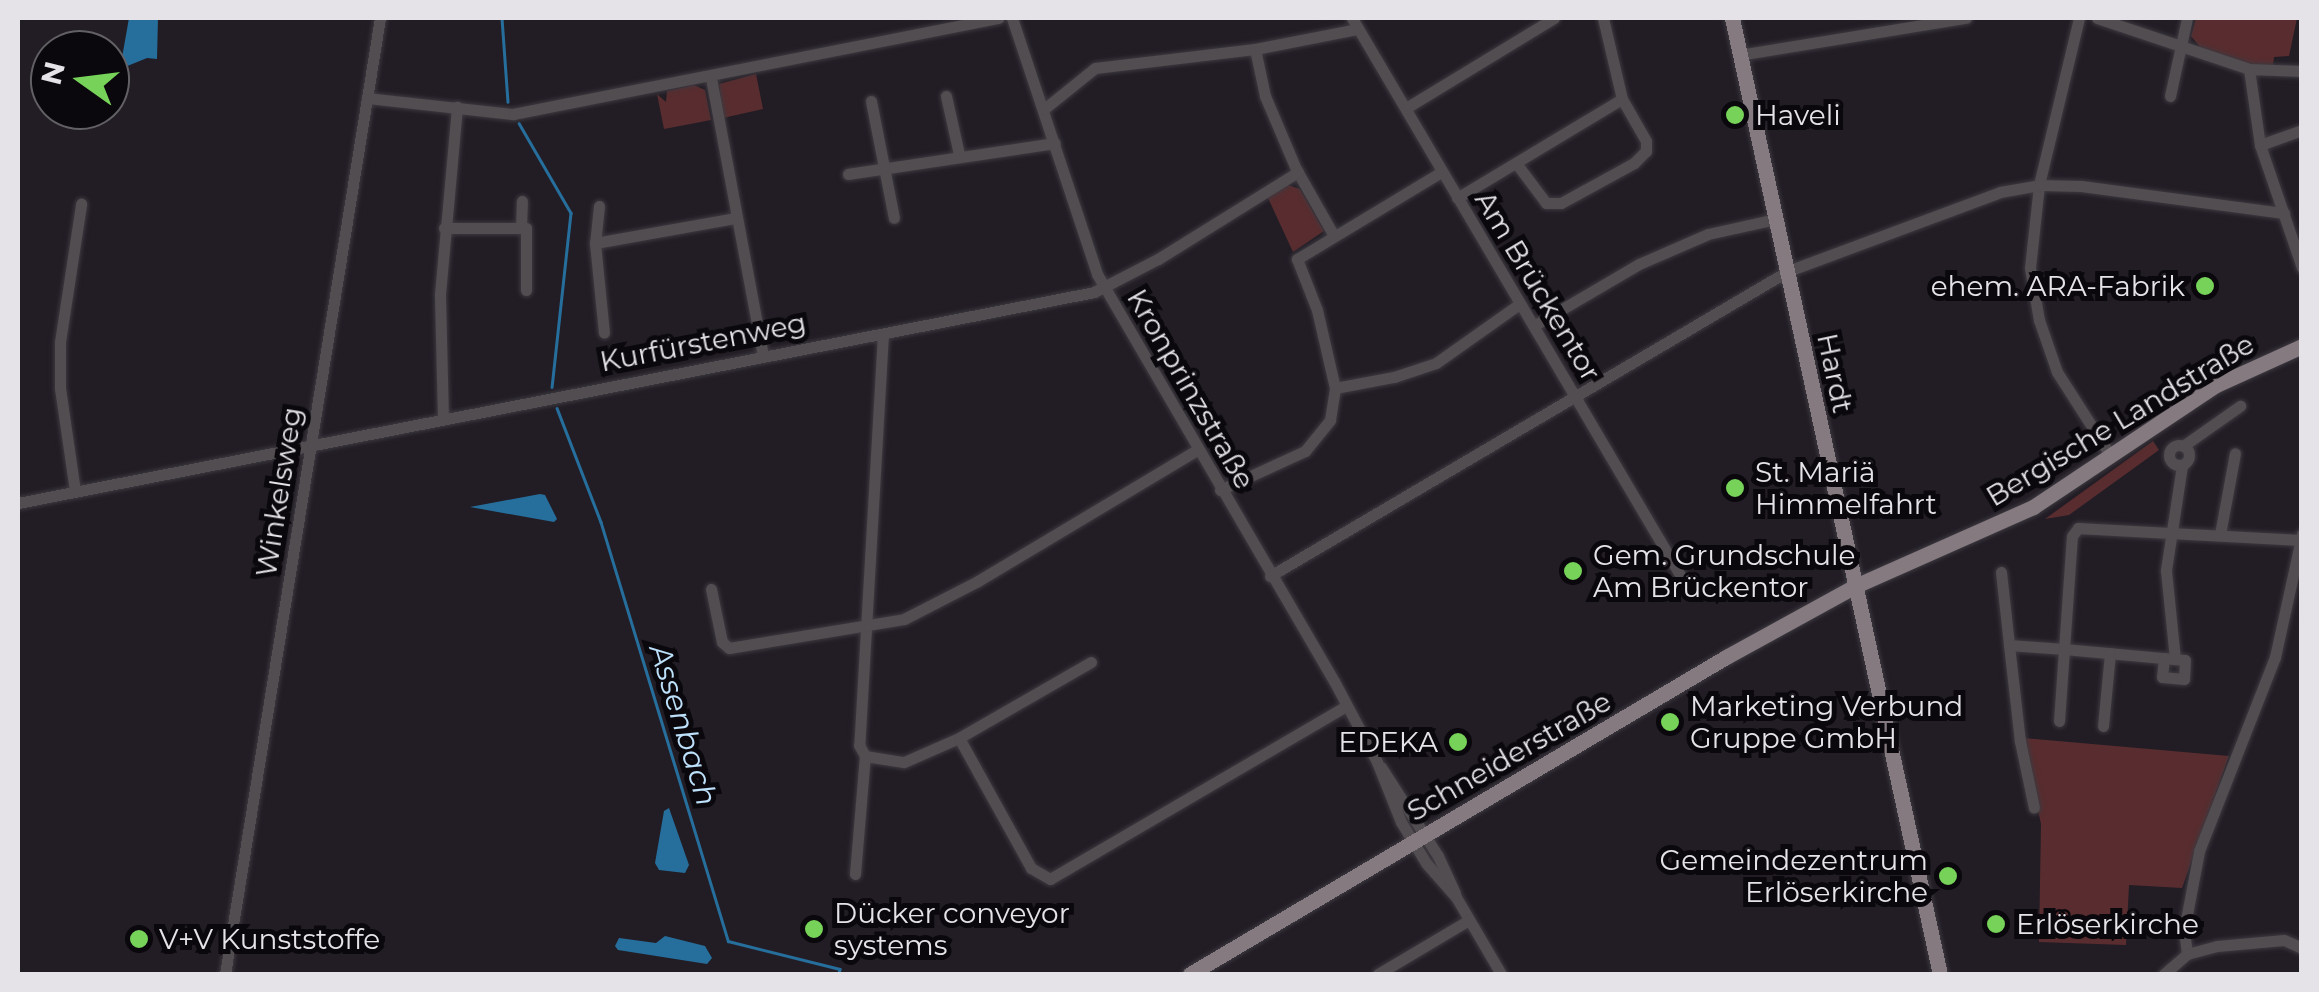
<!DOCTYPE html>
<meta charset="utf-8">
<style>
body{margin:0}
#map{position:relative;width:2319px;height:992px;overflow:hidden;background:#221d25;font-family:Montserrat,sans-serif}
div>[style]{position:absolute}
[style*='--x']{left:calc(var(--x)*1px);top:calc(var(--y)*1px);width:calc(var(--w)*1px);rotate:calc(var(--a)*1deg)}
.green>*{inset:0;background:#592d2f}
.water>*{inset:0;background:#266f9d}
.stream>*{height:2.5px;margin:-1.25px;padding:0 1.25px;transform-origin:1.25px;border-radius:1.25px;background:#266f9d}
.roads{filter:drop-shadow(0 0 2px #3d3940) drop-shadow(0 0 2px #3d3940)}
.minor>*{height:11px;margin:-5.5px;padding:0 5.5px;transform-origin:5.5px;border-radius:5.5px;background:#524d50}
.minor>.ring{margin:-5.5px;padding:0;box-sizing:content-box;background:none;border:11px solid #524d50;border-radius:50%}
.major>*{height:15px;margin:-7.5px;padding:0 7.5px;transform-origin:7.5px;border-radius:7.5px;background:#847a7f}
.dots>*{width:28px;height:28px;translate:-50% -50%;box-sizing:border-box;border:5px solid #0a080c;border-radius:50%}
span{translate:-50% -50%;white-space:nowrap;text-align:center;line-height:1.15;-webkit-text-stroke:10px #0a080c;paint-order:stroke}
.poi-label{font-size:28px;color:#e6e3e8}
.left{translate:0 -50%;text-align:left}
.right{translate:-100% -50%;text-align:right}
.street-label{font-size:28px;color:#e6e3e8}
.water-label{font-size:30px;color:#bde0fb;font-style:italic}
.frame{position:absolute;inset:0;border:20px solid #e6e3e8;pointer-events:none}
.north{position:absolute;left:30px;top:30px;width:100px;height:100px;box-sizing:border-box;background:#0a080c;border:2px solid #626064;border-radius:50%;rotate:284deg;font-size:28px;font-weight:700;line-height:40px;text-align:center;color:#e6e3e8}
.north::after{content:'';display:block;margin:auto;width:35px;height:45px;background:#77d259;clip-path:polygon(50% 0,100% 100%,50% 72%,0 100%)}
</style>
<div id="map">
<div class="green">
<div style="clip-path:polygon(2196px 18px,2297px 18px,2289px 56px,2274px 57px,2273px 65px,2251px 65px,2200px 47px,2191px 36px)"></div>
<div style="clip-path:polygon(756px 74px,763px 109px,723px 118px,719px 84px)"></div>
<div style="clip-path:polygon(694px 85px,705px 90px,711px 120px,664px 129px,657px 94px,666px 102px,667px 91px)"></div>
<div style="clip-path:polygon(1288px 185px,1300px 189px,1324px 231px,1293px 252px,1268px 198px)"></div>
<div style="clip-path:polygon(2153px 441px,2159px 450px,2069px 515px,2045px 519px)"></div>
<div style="clip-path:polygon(2022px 738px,2229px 756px,2182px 888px,2129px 885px,2126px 945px,2039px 942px,2041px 824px)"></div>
</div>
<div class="water">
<div style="clip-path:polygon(129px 18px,158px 18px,157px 59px,147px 58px,120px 69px)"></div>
<div style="clip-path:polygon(540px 494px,545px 495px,557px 519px,554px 522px,470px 507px)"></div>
<div style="clip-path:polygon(669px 808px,689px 865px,685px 873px,659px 870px,655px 863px,664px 811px)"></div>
<div style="clip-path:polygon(665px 936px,705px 946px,712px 958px,707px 964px,618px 950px,615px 946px,619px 938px,656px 943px)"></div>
</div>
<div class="stream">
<div style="--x:502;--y:18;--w:84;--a:85.9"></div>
<div style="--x:519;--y:123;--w:104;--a:60"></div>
<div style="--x:571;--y:213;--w:175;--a:96.2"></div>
<div style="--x:557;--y:408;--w:122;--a:68.9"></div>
<div style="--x:601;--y:522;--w:438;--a:73.1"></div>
<div style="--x:728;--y:941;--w:115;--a:14"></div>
<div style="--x:840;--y:969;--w:5;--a:101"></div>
<div style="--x:2302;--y:921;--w:11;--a:90"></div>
</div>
<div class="roads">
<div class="minor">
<div style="--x:1012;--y:18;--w:270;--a:71.6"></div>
<div style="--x:1097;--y:274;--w:471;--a:59.8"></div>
<div style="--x:1334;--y:681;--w:92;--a:62"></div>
<div style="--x:1377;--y:762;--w:65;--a:68.2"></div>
<div style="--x:1401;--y:822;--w:48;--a:58.6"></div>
<div style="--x:1426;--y:863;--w:45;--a:48.6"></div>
<div style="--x:1456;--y:897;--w:89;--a:59.7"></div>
<div style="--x:1352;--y:18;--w:652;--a:59.5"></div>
<div style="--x:2079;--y:18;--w:172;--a:103.5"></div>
<div style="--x:2039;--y:185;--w:83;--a:96.2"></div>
<div style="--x:2030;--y:268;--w:53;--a:80.2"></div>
<div style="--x:2039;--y:320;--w:55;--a:70.9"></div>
<div style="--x:2057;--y:372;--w:98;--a:57.4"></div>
<div style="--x:2097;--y:18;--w:160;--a:18.5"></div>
<div style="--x:2249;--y:69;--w:53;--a:2.2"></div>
<div style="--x:1255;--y:49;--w:48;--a:78"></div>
<div style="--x:1265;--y:96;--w:79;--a:67"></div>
<div style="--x:1296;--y:169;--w:75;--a:60.4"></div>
<div style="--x:1739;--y:55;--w:230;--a:-9.3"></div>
<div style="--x:2249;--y:69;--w:77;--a:81.8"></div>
<div style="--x:2260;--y:145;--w:130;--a:71.1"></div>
<div style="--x:711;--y:78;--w:282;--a:79.4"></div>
<div style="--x:946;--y:96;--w:59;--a:77.4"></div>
<div style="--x:2170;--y:96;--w:80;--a:-77.7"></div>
<div style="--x:367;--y:98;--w:147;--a:6.3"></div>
<div style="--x:513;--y:114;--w:495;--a:-11.2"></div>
<div style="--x:871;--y:101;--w:119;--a:78.9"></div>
<div style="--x:1406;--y:108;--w:173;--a:-31.3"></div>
<div style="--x:1044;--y:109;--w:65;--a:-38.8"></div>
<div style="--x:1095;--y:68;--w:161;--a:-6.8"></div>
<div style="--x:1255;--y:49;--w:105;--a:-11"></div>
<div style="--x:2260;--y:145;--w:45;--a:-19.7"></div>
<div style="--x:1516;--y:163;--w:50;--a:53.1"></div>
<div style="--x:1546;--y:203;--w:15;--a:0"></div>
<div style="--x:1561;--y:203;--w:83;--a:-28.7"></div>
<div style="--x:1634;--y:163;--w:17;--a:-45"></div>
<div style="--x:1646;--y:151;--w:10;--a:-90"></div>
<div style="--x:1646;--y:141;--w:48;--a:-119.7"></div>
<div style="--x:848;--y:174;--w:209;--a:-8.5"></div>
<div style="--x:1457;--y:198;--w:192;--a:-31"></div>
<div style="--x:1622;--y:99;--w:83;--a:-103.2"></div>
<div style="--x:599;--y:206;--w:37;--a:96"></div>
<div style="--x:595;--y:243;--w:90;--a:84.3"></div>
<div style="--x:444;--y:228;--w:77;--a:0"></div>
<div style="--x:521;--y:228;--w:27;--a:-88"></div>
<div style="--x:521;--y:228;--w:5;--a:0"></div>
<div style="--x:526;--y:228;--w:62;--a:90"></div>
<div style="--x:595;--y:243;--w:142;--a:-10.1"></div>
<div style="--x:1535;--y:325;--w:121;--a:-30.4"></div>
<div style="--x:1639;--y:264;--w:75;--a:-23.5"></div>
<div style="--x:1708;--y:234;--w:70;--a:-12.4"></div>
<div style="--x:883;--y:334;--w:412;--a:93.3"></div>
<div style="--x:859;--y:745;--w:13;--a:61"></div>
<div style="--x:865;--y:756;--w:39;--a:9"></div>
<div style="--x:904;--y:762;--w:60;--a:-23.6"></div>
<div style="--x:1335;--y:388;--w:60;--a:-10.6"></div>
<div style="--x:1394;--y:377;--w:44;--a:-18.4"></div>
<div style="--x:1436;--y:363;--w:100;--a:-35.3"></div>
<div style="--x:443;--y:419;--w:125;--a:-91.4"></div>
<div style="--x:440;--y:294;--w:188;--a:-84.8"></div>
<div class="ring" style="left:2169px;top:445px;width:9px;height:9px"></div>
<div style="--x:2183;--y:446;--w:70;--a:-35.1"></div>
<div style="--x:1220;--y:490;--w:94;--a:-24.6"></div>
<div style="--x:1305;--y:451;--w:40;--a:-51"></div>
<div style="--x:1330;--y:420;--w:32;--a:-81"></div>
<div style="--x:1335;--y:388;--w:80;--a:-103"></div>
<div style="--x:1317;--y:310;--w:55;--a:-111.4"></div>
<div style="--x:1297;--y:259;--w:168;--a:-31.1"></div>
<div style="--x:75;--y:491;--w:104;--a:-98.3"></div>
<div style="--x:60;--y:388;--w:46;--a:-90"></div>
<div style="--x:60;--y:342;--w:140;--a:-81.3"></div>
<div style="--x:18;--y:503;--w:1096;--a:-11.09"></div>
<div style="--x:1094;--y:292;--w:72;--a:-27.3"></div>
<div style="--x:1158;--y:259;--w:165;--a:-31.9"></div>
<div style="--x:2220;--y:534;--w:82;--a:-79.5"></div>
<div style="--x:2001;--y:572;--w:73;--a:83.7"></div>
<div style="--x:2009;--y:645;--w:55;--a:4.2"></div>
<div style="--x:2064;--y:649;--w:121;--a:5.2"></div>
<div style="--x:2185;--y:660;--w:19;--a:93"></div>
<div style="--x:2184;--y:679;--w:22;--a:-175"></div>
<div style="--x:2162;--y:677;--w:19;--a:-84"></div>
<div style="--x:1270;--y:576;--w:601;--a:-30.49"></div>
<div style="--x:1788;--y:271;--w:226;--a:-20.4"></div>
<div style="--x:2000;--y:192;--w:40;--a:-10"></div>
<div style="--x:2039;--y:185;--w:42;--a:1.4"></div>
<div style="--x:2081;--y:186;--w:205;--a:7.6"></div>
<div style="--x:711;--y:589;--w:54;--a:78.3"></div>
<div style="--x:722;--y:642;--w:9;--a:41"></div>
<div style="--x:729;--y:648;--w:177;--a:-9.4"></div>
<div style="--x:904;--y:619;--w:83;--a:-27.2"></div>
<div style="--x:978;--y:581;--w:255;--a:-30.9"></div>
<div style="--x:2009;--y:645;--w:97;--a:83.5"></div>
<div style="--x:2020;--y:741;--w:68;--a:78.2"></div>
<div style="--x:2175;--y:659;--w:89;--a:-95.8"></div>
<div style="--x:2166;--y:570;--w:106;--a:-81.3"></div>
<div style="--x:1091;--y:662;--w:152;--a:150.1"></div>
<div style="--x:959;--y:738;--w:149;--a:61"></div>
<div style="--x:1031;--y:868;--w:22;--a:30"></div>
<div style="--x:1050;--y:879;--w:343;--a:-30.3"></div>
<div style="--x:2059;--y:721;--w:185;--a:-86"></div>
<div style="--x:2072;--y:536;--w:10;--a:-53"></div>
<div style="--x:2078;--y:528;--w:222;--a:3.1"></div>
<div style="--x:2103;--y:726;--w:73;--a:-84.5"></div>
<div style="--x:1381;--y:767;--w:106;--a:57.4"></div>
<div style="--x:1438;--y:856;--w:41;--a:65.3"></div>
<div style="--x:855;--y:874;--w:118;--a:-85.2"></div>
<div style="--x:2187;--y:954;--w:24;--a:-97"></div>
<div style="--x:2184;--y:930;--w:80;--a:-79.2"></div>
<div style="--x:2199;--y:851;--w:208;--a:-68.6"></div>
<div style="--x:2275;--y:657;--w:126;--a:-77.6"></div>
<div style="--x:225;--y:974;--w:968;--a:-80.79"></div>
<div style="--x:1378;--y:974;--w:106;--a:-30.7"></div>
<div style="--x:2164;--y:974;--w:30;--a:-41"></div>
<div style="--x:2187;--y:954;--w:31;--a:-15"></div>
<div style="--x:2217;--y:946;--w:67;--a:-5.1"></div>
<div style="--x:2284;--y:940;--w:20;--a:24"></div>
</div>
<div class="major">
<div style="--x:1732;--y:18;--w:978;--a:77.73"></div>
<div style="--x:1190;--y:974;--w:623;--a:-30.6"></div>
<div style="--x:1726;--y:657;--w:147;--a:-28.8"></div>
<div style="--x:1855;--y:586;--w:195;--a:-23.9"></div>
<div style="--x:2033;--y:507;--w:220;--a:-33.7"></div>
<div style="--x:2216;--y:385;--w:94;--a:-24.4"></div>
</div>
</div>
<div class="dots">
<div style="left:1735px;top:115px;background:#77d259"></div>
<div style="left:2205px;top:286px;background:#77d259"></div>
<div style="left:1735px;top:488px;background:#77d259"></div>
<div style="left:1573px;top:571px;background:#77d259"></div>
<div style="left:1670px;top:722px;background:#77d259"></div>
<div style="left:1458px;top:742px;background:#77d259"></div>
<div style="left:1948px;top:876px;background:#77d259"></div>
<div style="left:1996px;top:924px;background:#77d259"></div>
<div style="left:814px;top:929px;background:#77d259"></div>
<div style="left:139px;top:939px;background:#77d259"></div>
</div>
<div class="poi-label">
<span class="left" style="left:1755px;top:115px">Haveli</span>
<span class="right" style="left:2185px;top:286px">ehem. ARA-Fabrik</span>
<span class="left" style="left:1755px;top:488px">St. Mariä<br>Himmelfahrt</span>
<span class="left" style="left:1593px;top:571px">Gem. Grundschule<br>Am Brückentor</span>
<span class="left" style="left:1690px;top:722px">Marketing Verbund<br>Gruppe GmbH</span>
<span class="right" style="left:1438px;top:742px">EDEKA</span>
<span class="right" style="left:1928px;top:876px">Gemeindezentrum<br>Erlöserkirche</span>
<span class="left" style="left:834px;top:929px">Dücker conveyor<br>systems</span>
<span class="left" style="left:2016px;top:924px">Erlöserkirche</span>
<span class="left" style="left:159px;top:939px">V+V Kunststoffe</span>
</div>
<div class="street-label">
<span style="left:1538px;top:286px;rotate:59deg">Am Brückentor</span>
<span style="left:703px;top:342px;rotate:-11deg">Kurfürstenweg</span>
<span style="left:1835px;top:373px;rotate:78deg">Hardt</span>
<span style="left:1191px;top:389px;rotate:60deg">Kronprinzstraße</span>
<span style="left:2120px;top:420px;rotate:-31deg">Bergische Landstraße</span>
<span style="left:279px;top:492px;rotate:-81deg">Winkelsweg</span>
<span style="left:1509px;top:756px;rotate:-30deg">Schneiderstraße</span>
</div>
<div class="water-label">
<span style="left:683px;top:725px;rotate:73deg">Assenbach</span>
</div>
<div class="frame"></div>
<div class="north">N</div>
</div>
